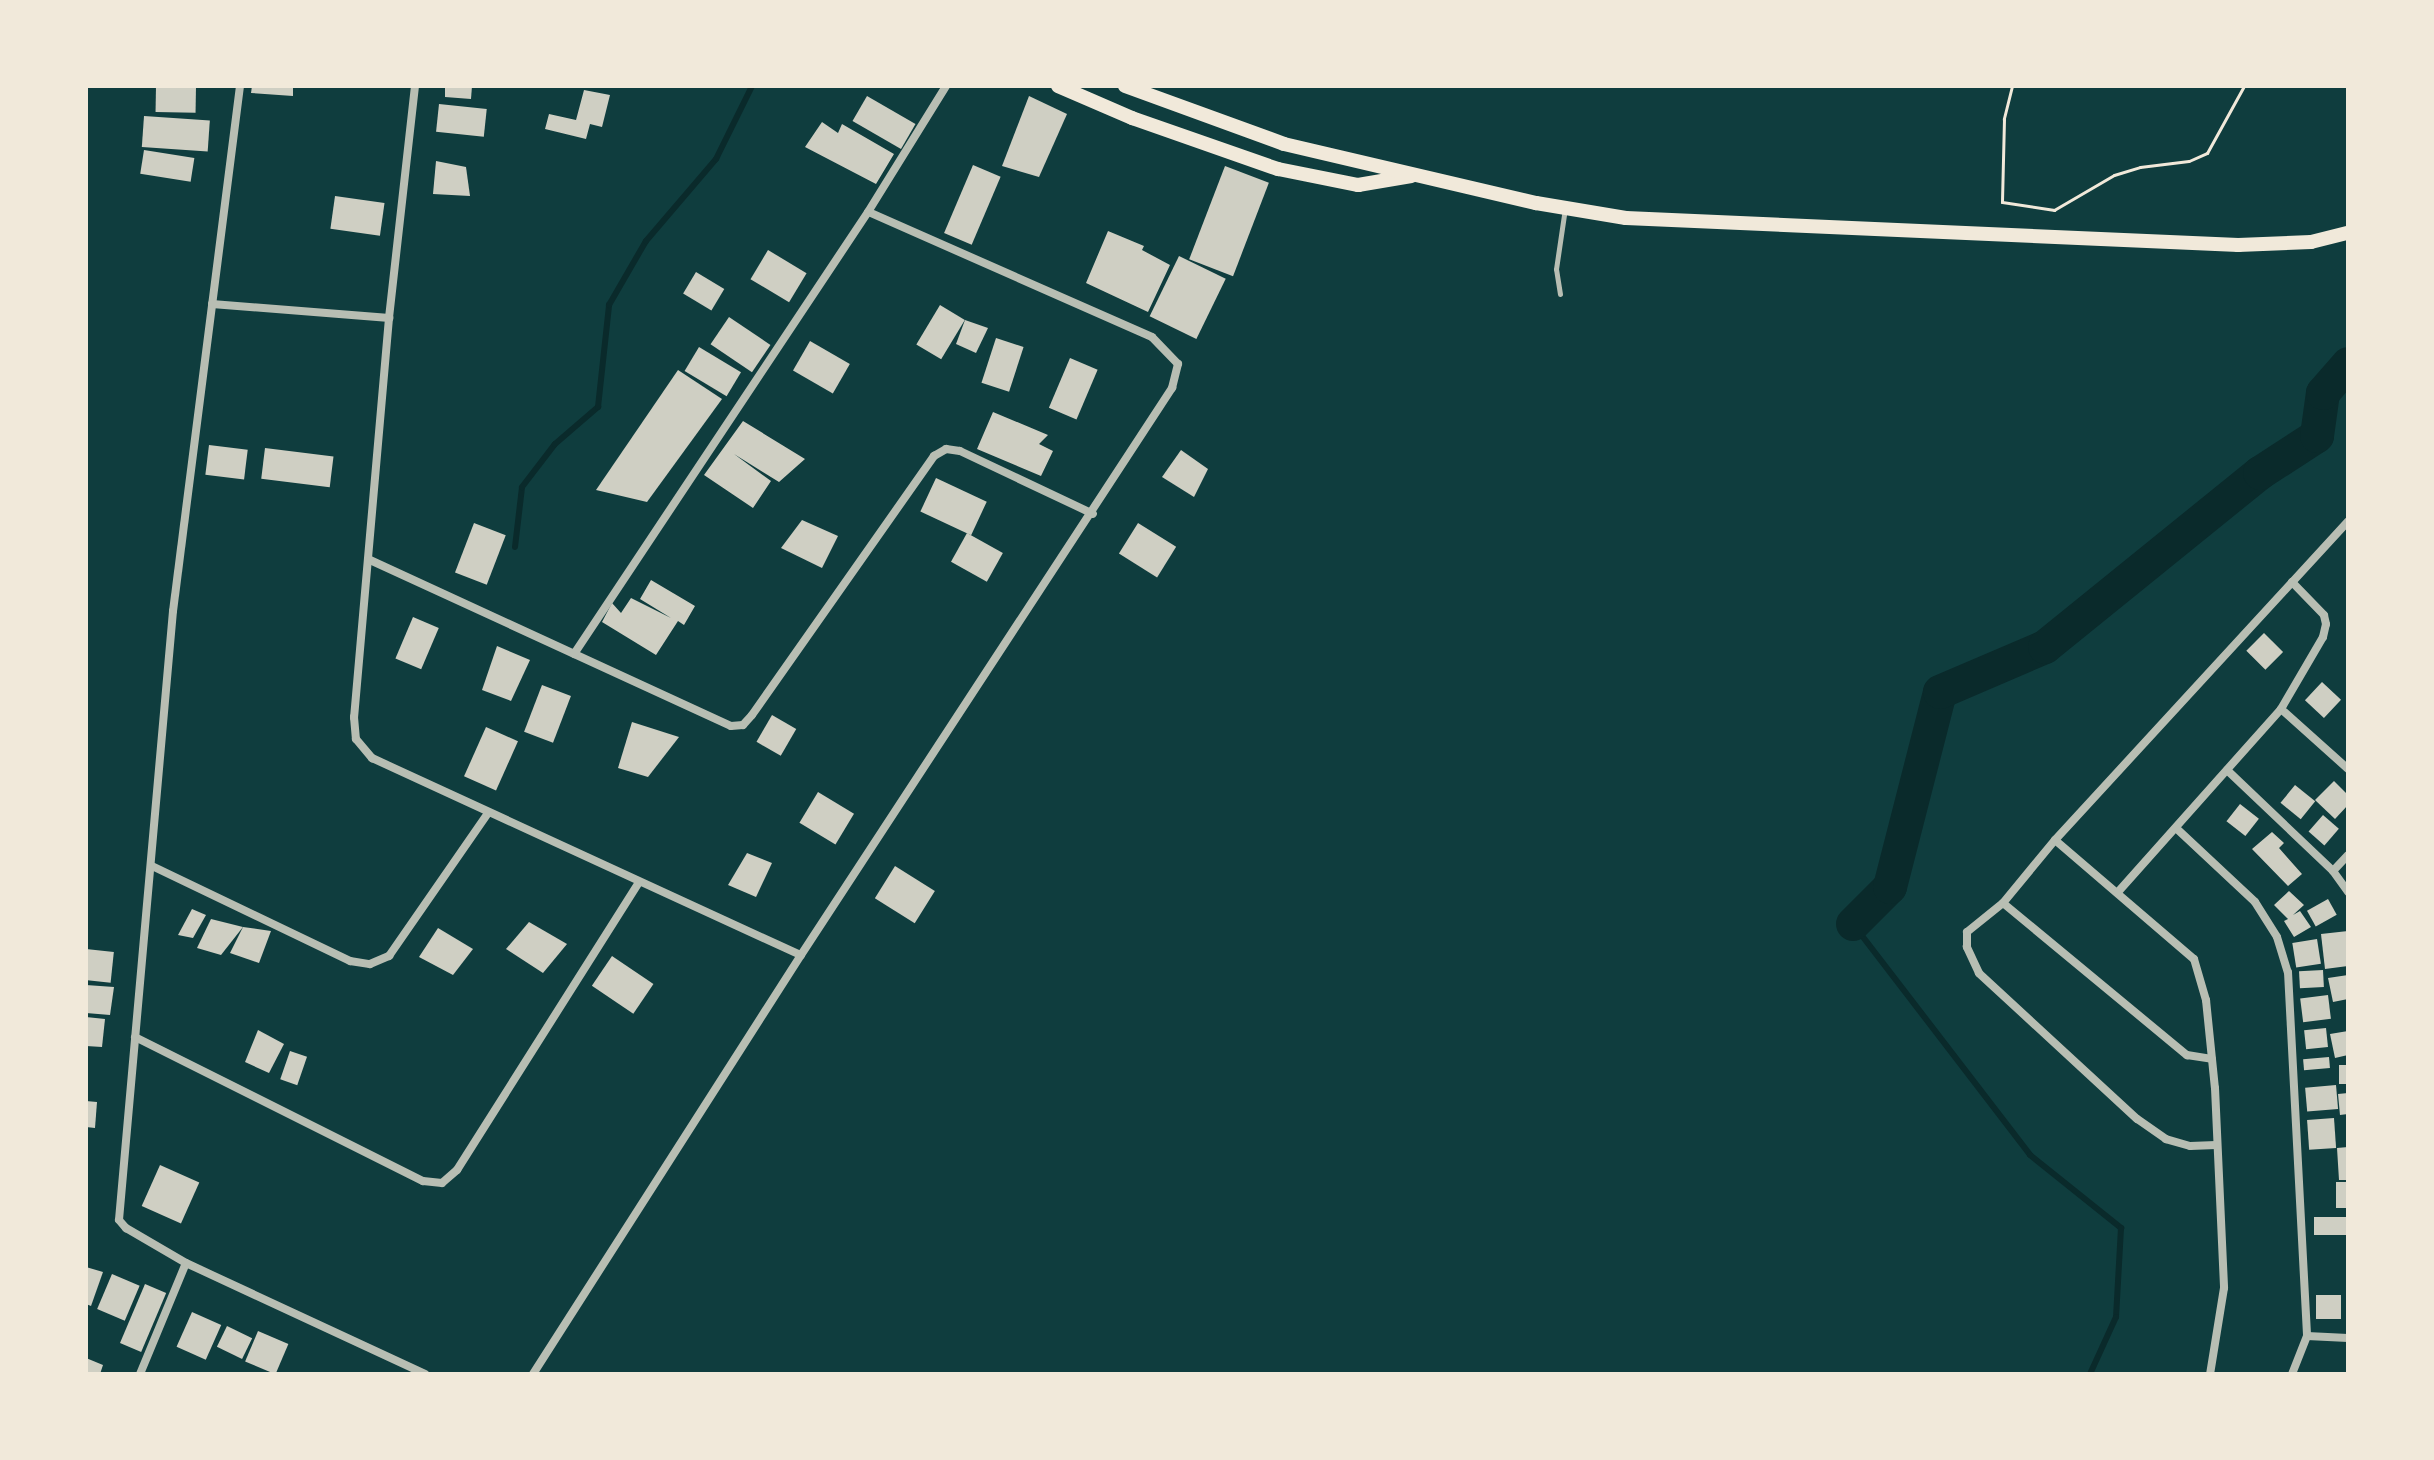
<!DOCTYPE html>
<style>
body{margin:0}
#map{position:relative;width:2434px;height:1460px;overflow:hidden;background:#0f3d3e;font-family:Manrope,sans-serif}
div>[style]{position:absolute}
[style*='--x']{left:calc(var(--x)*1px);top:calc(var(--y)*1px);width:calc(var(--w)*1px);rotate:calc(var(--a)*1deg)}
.stream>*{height:6px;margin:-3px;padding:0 3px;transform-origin:3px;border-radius:3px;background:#0a2a2b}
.river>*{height:34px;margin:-17px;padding:0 17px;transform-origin:17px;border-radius:17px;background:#0a2a2b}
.building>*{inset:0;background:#cfcfc3;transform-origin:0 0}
.path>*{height:3px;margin:-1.5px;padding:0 1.5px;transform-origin:1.5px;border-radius:1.5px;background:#f1e9da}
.service>*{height:5px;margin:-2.5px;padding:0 2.5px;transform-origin:2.5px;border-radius:2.5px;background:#b8beb3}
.minor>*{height:8px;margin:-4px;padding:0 4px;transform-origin:4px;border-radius:4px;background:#b8beb3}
.secondary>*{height:14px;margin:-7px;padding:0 7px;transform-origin:7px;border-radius:7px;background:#f1e9da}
span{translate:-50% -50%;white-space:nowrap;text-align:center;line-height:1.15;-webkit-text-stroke:6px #f1e9da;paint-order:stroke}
.frame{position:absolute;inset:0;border:88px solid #f1e9da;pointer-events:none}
</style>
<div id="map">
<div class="stream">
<div style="--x:515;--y:547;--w:60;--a:-83.3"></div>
<div style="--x:522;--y:487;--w:54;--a:-52.5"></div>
<div style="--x:555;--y:444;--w:57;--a:-40.7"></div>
<div style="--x:598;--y:407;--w:103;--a:-83.8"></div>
<div style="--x:609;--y:305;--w:74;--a:-60"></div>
<div style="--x:646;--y:241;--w:108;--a:-49.5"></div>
<div style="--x:716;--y:159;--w:81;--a:-63.7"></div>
<div style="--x:1853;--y:924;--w:291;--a:52.5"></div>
<div style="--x:2030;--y:1155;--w:117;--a:38.7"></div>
<div style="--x:2121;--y:1228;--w:89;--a:93.2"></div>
<div style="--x:2116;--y:1317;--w:63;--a:114.5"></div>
</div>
<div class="river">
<div style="--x:1853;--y:924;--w:52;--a:-45"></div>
<div style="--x:1890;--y:887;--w:201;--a:-75.6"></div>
<div style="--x:1940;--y:692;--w:114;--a:-23.2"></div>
<div style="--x:2045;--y:647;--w:277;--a:-39"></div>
<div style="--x:2260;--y:473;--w:68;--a:-33"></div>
<div style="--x:2317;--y:436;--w:43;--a:-82.1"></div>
<div style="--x:2323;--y:393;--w:38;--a:-49"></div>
</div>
<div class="building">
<div style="left:156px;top:86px;width:40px;height:26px;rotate:1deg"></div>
<div style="clip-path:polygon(252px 86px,293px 86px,293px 96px,251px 93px)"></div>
<div style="clip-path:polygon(445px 86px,472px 86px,471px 99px,445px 97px)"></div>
<div style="clip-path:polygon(584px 90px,610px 95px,602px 127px,590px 124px,586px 139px,545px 129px,549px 114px,576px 120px)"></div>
<div style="left:867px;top:96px;width:56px;height:29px;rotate:30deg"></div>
<div style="clip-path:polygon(1029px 96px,1067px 114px,1039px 177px,1002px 166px)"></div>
<div style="left:439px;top:104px;width:48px;height:28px;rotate:6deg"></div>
<div style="left:144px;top:116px;width:66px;height:31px;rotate:4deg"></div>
<div style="clip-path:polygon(822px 122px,838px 133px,842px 124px,894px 154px,876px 184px,805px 147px)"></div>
<div style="left:144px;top:150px;width:51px;height:24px;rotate:9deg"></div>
<div style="clip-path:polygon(436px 161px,466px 167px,470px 196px,433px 194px)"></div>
<div style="left:973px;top:165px;width:30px;height:74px;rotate:23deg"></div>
<div style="left:1225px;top:166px;width:47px;height:100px;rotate:21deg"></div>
<div style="left:335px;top:196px;width:50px;height:33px;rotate:8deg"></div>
<div style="clip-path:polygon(1108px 231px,1144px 246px,1142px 250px,1170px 265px,1148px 312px,1086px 283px)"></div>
<div style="left:768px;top:250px;width:45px;height:34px;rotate:31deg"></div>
<div style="left:1179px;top:256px;width:52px;height:67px;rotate:26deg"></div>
<div style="left:696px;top:272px;width:33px;height:25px;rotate:31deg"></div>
<div style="left:940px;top:305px;width:29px;height:46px;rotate:31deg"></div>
<div style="left:729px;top:317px;width:50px;height:33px;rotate:34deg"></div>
<div style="clip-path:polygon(965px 320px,988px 328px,976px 353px,956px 344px)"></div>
<div style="left:996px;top:338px;width:29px;height:47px;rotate:18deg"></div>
<div style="left:810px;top:341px;width:46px;height:34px;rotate:30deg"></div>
<div style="left:699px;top:347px;width:49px;height:28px;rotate:31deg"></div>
<div style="left:1070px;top:358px;width:30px;height:54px;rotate:23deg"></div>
<div style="clip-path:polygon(678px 370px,722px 399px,647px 502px,596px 490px)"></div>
<div style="clip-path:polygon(993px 412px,1048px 435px,1039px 444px,1053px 451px,1041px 476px,977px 449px)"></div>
<div style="clip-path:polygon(743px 421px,805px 459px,779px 482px,734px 454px,771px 481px,753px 508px,704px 475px)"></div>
<div style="left:209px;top:445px;width:39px;height:30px;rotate:7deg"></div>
<div style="left:265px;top:448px;width:69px;height:31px;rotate:7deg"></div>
<div style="clip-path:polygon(1181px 450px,1208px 469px,1194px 497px,1162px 477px)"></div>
<div style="left:936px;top:478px;width:56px;height:37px;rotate:25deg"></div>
<div style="clip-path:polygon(802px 520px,838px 536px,822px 568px,781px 548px)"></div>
<div style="left:474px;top:523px;width:34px;height:53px;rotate:21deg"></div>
<div style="left:1138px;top:523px;width:45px;height:36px;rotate:32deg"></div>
<div style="left:967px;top:533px;width:41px;height:33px;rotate:29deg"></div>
<div style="clip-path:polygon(651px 580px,695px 606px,684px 625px,678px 621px,656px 655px,602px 622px,612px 603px,621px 613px,631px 598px,671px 618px,640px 599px)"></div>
<div style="left:413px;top:617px;width:28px;height:45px;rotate:23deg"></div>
<div style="left:2264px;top:633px;width:27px;height:25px;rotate:45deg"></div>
<div style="clip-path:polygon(497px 646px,530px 660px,511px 701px,482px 690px)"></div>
<div style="left:2322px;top:682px;width:26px;height:25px;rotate:43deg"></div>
<div style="left:542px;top:685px;width:31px;height:50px;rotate:21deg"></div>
<div style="left:772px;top:715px;width:28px;height:31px;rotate:30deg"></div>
<div style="clip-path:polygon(632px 722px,679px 737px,648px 777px,618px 768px)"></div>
<div style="left:486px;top:727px;width:35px;height:54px;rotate:24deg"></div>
<div style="clip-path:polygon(2334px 781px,2348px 795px,2348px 805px,2335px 819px,2315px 800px)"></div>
<div style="left:2295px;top:785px;width:26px;height:23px;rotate:39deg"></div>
<div style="left:818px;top:792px;width:42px;height:36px;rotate:31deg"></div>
<div style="left:2240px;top:804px;width:24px;height:22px;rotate:38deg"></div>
<div style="left:2323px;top:815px;width:21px;height:22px;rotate:41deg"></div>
<div style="clip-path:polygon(2272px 832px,2284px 843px,2279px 848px,2302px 874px,2288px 886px,2252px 849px)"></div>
<div style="clip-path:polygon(747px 853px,772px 863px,756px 897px,728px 885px)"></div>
<div style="left:895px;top:866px;width:47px;height:38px;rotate:32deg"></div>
<div style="clip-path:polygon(2289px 891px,2304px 905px,2293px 915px,2300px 911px,2311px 927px,2294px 937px,2284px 921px,2288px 919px,2274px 905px)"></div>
<div style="left:2328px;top:899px;width:18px;height:24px;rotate:61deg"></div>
<div style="clip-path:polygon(192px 909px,206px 915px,193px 938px,178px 935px)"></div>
<div style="clip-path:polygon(211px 919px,243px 927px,221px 955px,197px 948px)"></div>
<div style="clip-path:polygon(529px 922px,567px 944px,543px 973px,506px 949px)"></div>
<div style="clip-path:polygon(243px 927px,271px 931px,259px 963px,230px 953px)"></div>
<div style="clip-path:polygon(438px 928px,473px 949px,453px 975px,419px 957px)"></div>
<div style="clip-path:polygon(2348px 931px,2348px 966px,2325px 969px,2321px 934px)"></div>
<div style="left:2317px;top:939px;width:25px;height:25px;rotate:81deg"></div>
<div style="left:86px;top:949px;width:28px;height:31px;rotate:6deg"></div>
<div style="left:612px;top:956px;width:50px;height:36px;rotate:34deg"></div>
<div style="left:2323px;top:970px;width:17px;height:24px;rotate:87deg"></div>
<div style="clip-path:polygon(2348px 975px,2348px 999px,2333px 1002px,2328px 978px)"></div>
<div style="clip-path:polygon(86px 985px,114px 987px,110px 1015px,86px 1013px)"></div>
<div style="left:2328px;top:995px;width:24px;height:28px;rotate:83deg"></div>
<div style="clip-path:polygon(86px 1017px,105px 1019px,102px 1047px,86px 1046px)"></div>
<div style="left:2326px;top:1028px;width:19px;height:22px;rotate:84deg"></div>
<div style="clip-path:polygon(258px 1030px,284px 1044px,269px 1073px,245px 1062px)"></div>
<div style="clip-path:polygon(2348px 1031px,2348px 1055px,2335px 1058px,2330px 1034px)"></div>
<div style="left:290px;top:1051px;width:18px;height:30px;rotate:19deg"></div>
<div style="left:2329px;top:1057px;width:11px;height:26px;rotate:85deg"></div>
<div style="left:2339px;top:1065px;width:9px;height:19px"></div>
<div style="left:2336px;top:1085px;width:24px;height:31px;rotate:85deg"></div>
<div style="clip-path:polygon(2348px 1093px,2348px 1114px,2340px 1115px,2338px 1094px)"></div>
<div style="clip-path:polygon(86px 1101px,97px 1102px,95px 1128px,86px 1127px)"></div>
<div style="left:2334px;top:1118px;width:30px;height:27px;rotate:86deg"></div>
<div style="clip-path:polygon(2348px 1147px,2348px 1180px,2339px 1180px,2337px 1148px)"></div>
<div style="left:160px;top:1165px;width:43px;height:45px;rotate:24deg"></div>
<div style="left:2336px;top:1182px;width:12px;height:26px"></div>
<div style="left:2348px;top:1217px;width:18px;height:34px;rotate:90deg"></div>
<div style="clip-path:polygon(86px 1267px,103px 1272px,91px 1306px,86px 1304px)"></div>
<div style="left:112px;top:1274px;width:30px;height:38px;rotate:23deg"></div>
<div style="left:145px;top:1284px;width:23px;height:64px;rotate:23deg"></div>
<div style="left:2316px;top:1295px;width:25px;height:24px"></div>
<div style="left:192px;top:1312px;width:32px;height:38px;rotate:24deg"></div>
<div style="left:227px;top:1326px;width:28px;height:23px;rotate:26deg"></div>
<div style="left:258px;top:1331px;width:33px;height:33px;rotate:23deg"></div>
<div style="clip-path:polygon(86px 1358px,103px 1365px,100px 1374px,86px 1372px)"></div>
</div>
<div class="path">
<div style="--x:2012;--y:86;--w:34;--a:104"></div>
<div style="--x:2004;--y:119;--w:83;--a:91.4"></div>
<div style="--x:2002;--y:202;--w:53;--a:8.7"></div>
<div style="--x:2054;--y:210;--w:69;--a:-30.3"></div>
<div style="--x:2114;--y:175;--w:27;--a:-17"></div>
<div style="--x:2140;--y:167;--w:49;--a:-7"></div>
<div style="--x:2189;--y:161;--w:20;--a:-24"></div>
<div style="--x:2207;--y:153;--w:77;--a:-61.1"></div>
</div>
<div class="service">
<div style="--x:1560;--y:294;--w:25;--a:-99"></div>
<div style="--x:1556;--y:269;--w:62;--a:-81.6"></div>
</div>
<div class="minor">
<div style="--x:240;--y:86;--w:529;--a:97.27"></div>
<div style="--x:173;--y:611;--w:611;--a:95.07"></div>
<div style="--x:119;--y:1220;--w:11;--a:49"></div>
<div style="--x:126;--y:1228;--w:69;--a:30.3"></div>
<div style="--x:186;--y:1263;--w:264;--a:24.9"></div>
<div style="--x:415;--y:86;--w:233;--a:96.4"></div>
<div style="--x:389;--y:318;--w:401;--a:95"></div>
<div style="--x:354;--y:717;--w:22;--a:85"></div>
<div style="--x:356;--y:739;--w:25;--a:50"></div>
<div style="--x:372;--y:758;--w:472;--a:24.7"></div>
<div style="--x:212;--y:304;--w:178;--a:4.5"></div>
<div style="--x:370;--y:560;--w:397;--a:24.7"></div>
<div style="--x:731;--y:726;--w:12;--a:-5"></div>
<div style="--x:743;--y:725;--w:13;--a:-48"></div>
<div style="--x:752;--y:715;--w:317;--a:-54.9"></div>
<div style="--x:934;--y:456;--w:14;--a:-30"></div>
<div style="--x:946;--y:449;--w:14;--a:8"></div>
<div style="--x:960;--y:451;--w:147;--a:25.3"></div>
<div style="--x:574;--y:654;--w:531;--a:-56.37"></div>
<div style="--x:868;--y:212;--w:148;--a:-58.2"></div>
<div style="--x:2281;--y:709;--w:90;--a:41.8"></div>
<div style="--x:2227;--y:770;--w:146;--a:43.6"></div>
<div style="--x:2333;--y:871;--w:26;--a:54"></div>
<div style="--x:2176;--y:828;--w:108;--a:43.1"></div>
<div style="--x:2255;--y:902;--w:41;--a:57.8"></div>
<div style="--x:2277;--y:937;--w:37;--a:73"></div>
<div style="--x:2288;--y:972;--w:364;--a:87"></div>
<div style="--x:2307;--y:1336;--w:41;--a:111.5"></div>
<div style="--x:2055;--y:840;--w:183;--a:40.6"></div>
<div style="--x:2194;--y:959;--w:43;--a:73.7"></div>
<div style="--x:2206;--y:1000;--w:88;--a:84.2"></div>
<div style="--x:2215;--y:1088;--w:200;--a:87.4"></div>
<div style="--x:2224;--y:1288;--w:87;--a:99.2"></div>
<div style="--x:152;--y:866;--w:220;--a:25.6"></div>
<div style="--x:350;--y:961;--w:20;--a:9"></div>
<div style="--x:370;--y:964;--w:21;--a:-23"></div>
<div style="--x:389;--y:956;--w:174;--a:-55.3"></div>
<div style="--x:2333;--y:871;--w:22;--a:-47"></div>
<div style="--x:2118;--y:892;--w:245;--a:-48.3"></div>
<div style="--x:2281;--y:709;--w:83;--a:-59.7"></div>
<div style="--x:2323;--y:637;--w:13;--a:-77"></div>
<div style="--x:2326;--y:624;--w:9;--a:-103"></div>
<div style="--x:2324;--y:615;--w:46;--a:-134.1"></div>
<div style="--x:2003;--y:903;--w:239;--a:39.6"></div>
<div style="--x:2187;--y:1055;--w:25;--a:9"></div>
<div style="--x:135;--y:1037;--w:322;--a:26.6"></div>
<div style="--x:423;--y:1181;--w:19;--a:6"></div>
<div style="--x:442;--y:1183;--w:20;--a:-41"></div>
<div style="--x:457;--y:1170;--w:341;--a:-57.7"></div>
<div style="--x:2216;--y:1145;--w:26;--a:178"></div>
<div style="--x:2190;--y:1146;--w:25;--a:-164"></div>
<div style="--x:2166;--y:1139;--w:35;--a:-145"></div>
<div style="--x:2137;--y:1119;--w:215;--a:-137.3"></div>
<div style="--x:1979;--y:973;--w:29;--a:-115"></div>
<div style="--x:1967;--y:947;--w:15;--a:-90"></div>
<div style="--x:1967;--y:932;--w:46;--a:-38.9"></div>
<div style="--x:2003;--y:903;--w:82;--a:-50.5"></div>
<div style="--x:2055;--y:840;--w:433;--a:-47.4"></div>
<div style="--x:2307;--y:1336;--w:41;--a:2.8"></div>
<div style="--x:140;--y:1374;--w:120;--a:-67.5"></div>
<div style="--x:533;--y:1374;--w:497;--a:-57.4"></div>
<div style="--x:801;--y:955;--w:678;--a:-56.8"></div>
<div style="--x:1172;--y:388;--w:25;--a:-76"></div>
<div style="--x:1178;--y:364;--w:37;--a:-134"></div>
<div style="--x:1152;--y:337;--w:310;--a:-156.2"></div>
</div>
<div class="secondary">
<div style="--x:1058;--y:86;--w:81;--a:23.4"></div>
<div style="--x:1132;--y:118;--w:155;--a:19.3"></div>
<div style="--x:1278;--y:169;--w:82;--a:11.3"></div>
<div style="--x:1358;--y:185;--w:54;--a:-9.6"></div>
<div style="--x:1125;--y:86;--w:169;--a:20"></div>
<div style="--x:1284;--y:144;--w:259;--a:13.2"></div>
<div style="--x:1536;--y:203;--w:91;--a:9.5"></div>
<div style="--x:1626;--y:218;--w:613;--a:2.53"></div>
<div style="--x:2238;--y:245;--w:73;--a:-2.4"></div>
<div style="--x:2311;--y:242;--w:38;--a:-14"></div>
</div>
<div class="frame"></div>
</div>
